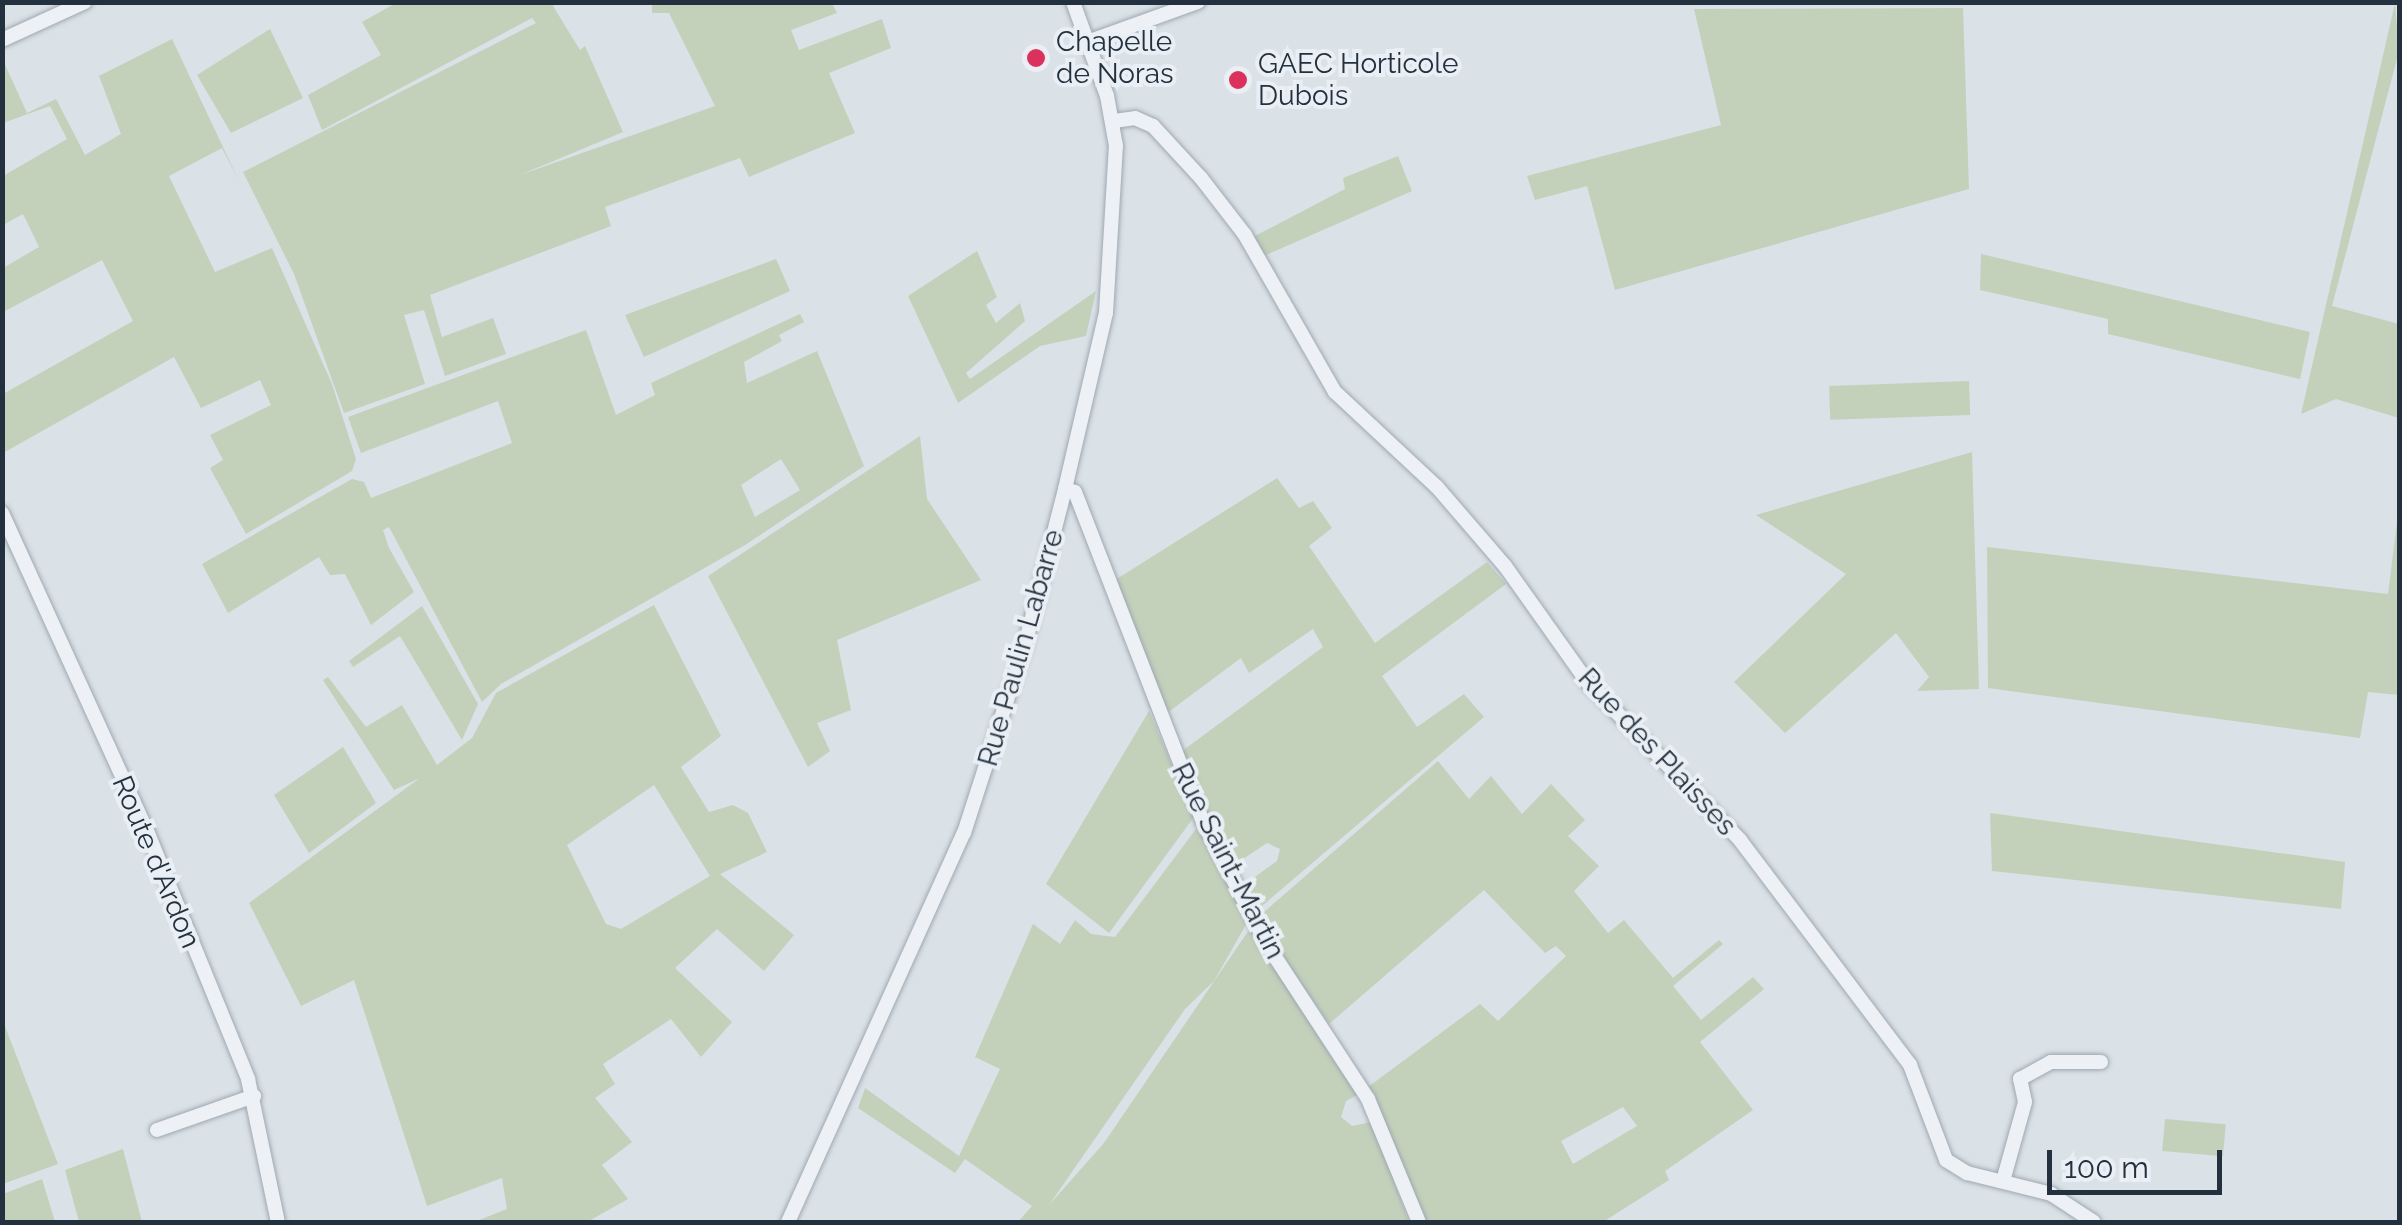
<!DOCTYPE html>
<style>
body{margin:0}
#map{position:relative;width:2402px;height:1225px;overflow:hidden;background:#dae1e7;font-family:Raleway,sans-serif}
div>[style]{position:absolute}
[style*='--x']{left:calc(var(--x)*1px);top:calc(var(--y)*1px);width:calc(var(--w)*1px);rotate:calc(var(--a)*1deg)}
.green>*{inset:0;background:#c3d1bb;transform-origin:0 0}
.roads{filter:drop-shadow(0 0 2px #9fa8b1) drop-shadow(0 0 2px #9fa8b1)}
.minor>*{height:14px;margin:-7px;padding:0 7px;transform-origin:7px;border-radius:7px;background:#edf1f5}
.dots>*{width:28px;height:28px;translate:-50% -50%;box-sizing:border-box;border:5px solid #e9eff4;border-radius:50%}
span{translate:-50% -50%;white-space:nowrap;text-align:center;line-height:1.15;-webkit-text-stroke:8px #e9eff4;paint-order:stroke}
.poi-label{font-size:28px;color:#23303e}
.left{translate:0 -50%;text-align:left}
.street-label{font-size:28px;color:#23303e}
.frame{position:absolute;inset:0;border:5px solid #23303e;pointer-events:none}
.scale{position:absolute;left:2047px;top:1150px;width:175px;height:45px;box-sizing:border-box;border:5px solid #23303e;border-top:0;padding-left:12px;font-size:30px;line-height:35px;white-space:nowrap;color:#23303e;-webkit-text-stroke:8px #e9eff4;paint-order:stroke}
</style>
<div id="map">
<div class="green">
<div style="clip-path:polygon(396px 3px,557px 3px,553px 6px,580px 50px,585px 46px,623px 132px,520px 175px,715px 106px,669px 13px,652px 13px,652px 3px,832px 3px,837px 13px,791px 30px,799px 50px,882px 19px,891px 48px,829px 73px,855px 133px,749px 177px,740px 158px,605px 207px,611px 226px,430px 295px,442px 337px,493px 318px,506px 354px,445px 376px,424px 310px,404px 315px,425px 384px,344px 413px,294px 274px,243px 172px,536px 23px,532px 18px,322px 130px,308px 95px,381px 55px,362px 22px)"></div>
<div style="clip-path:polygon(2395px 3px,2399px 51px,2332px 306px,2399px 324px,2399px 418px,2336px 399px,2301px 414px)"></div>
<div style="clip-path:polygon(1963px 8px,1969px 189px,1615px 290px,1587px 186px,1535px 200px,1527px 176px,1721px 125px,1694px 9px)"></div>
<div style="clip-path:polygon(270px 29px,303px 98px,231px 133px,197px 75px)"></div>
<div style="clip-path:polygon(172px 39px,239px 181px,222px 148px,169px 176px,215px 272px,272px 248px,332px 384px,356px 459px,352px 471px,246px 534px,210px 468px,223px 460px,210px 435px,271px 405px,260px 380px,201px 408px,174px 357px,3px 453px,3px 394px,133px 321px,102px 260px,3px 312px,3px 268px,39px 247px,23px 214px,3px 225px,3px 176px,67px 139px,50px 106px,3px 123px,3px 60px,27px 113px,56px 99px,85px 155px,121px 134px,99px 76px)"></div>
<div style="clip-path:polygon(1398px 156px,1412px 191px,1264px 256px,1253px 237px,1345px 189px,1343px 178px)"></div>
<div style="clip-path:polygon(977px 251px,997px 297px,986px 305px,996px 323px,1020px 303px,1025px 321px,966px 373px,970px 379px,1096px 291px,1086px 336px,1040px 346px,958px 403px,908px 296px)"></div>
<div style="clip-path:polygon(1981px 254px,2310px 332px,2300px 379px,2108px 334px,2108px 319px,1980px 290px)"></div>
<div style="clip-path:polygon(776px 259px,790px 291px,644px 357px,625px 315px)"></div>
<div style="clip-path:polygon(evenodd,800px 314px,804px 322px,779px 335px,782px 341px,744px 362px,747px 383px,817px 351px,864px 466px,745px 545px,501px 684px,482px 702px,389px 527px,383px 530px,389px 548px,414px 592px,371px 625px,345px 574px,330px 575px,319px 557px,228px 613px,202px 564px,352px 479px,364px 482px,371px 498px,512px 443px,498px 401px,361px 453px,348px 417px,586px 330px,616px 415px,655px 395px,651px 383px,800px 314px,781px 459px,800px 490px,755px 517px,741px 485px,781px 459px)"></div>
<div style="left:1969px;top:381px;width:34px;height:140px;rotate:88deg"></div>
<div style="clip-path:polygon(920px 436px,927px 499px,981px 580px,837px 640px,851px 710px,817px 723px,830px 751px,808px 767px,708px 576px)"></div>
<div style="clip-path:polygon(1972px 452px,1979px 689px,1917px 691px,1929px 677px,1896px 633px,1785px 733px,1734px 682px,1846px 574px,1756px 515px)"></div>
<div style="clip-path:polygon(1277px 478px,1299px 508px,1313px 501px,1332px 528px,1309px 546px,1375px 643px,1487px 562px,1506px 584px,1382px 676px,1417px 727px,1464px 694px,1484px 717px,1256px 911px,1241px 887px,1277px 861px,1280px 849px,1267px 843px,1231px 867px,1178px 754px,1323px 647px,1313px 629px,1249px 673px,1241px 658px,1163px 716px,1112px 582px)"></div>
<div style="clip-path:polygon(2399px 506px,2399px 695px,2368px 692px,2360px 738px,1988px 688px,1987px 547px,2388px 594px)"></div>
<div style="clip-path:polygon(evenodd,654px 605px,721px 736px,681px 767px,709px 812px,733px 805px,748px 813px,767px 852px,720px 874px,794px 935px,764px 971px,717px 929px,675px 968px,732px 1022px,701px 1057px,671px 1019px,603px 1064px,615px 1084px,595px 1098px,632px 1142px,602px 1165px,628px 1199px,587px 1222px,474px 1222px,507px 1209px,502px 1178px,427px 1206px,354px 980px,301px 1006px,249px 903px,420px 778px,394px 790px,323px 680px,328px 677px,366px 727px,402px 705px,437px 765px,472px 738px,496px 693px,654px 605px,654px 785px,710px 876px,621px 929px,606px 924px,567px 845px,654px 785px)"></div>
<div style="clip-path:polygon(422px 606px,478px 704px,462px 740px,400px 636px,353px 667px,349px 661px)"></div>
<div style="clip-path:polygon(1149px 711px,1194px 817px,1109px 933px,1046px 884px)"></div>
<div style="clip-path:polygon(343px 747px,376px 803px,309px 853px,274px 795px)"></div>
<div style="clip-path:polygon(evenodd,1438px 761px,1469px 799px,1491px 776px,1522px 814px,1551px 784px,1585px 820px,1568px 836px,1599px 866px,1574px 891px,1608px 933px,1624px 920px,1673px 978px,1719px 940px,1723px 944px,1673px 986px,1701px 1020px,1753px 977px,1764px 989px,1700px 1042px,1753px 1110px,1665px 1171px,1669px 1180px,1603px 1222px,1426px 1222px,1368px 1087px,1480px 1004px,1498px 1021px,1566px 956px,1556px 946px,1545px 953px,1484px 890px,1329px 1024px,1256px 919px,1438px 761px,1623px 1107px,1637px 1126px,1573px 1164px,1561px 1141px,1623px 1107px)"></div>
<div style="clip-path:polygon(1990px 813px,2345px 862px,2341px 909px,1992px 871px)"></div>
<div style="clip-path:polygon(1199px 825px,1248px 921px,1214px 981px,1185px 1009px,1049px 1205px,1104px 1143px,1251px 927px,1359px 1094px,1346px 1101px,1341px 1117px,1352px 1126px,1372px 1122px,1409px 1222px,1018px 1222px,1032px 1206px,965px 1159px,955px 1173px,858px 1108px,865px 1088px,959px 1156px,1000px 1069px,975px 1057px,1033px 924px,1060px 944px,1075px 920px,1091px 934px,1115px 937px)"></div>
<div style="clip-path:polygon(3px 1021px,58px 1164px,3px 1184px,2px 1184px)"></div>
<div style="left:2165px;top:1119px;width:61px;height:32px;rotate:5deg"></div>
<div style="clip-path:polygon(123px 1149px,142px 1222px,79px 1222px,65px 1170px)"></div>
<div style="clip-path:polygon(42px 1179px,55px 1222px,3px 1222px,3px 1194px)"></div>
</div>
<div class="roads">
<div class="minor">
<div style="--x:2;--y:40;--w:91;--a:-24.6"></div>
<div style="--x:1087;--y:42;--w:118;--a:-19.8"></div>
<div style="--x:1114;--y:121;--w:21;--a:-8"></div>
<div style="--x:1135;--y:118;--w:20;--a:24"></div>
<div style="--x:1153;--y:126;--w:71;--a:47.3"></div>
<div style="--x:1201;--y:178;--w:72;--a:52.3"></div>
<div style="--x:1245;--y:235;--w:181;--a:60.2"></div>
<div style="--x:1335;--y:392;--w:139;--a:43"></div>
<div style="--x:1437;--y:487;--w:104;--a:49.3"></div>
<div style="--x:1505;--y:566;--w:145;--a:54.6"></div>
<div style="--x:1589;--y:684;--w:217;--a:45.9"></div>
<div style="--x:1740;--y:840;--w:282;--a:52.9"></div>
<div style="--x:1910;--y:1065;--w:102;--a:69.2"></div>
<div style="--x:1946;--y:1160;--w:25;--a:32"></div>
<div style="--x:1967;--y:1173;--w:87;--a:14"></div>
<div style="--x:2051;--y:1194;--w:51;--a:33.1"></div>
<div style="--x:1065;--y:489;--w:10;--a:17"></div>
<div style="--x:1075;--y:492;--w:354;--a:68.8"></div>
<div style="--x:1203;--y:822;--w:136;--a:62.5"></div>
<div style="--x:1266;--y:943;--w:186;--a:56.8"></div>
<div style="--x:1368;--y:1099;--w:133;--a:67.5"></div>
<div style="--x:2;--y:513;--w:349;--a:65.5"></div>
<div style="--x:147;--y:831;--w:268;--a:67.8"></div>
<div style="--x:248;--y:1079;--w:146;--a:78.2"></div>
<div style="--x:157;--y:1130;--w:103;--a:-19.3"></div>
<div style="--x:2003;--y:1181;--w:82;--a:-74.4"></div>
<div style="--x:2025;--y:1102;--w:24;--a:-102"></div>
<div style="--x:2020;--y:1079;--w:35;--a:-29"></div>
<div style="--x:2051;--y:1062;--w:50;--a:0"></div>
<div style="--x:788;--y:1222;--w:427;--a:-65.7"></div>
<div style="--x:964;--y:833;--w:202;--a:-72.1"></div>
<div style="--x:1026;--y:641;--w:157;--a:-75.6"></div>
<div style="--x:1065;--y:489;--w:181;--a:-76.9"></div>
<div style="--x:1106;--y:313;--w:167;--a:-86.6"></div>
<div style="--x:1116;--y:146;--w:51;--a:-100.2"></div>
<div style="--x:1107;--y:96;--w:100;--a:-109.9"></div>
</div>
</div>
<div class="dots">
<div style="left:1036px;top:58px;background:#da315d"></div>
<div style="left:1238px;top:80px;background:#da315d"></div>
</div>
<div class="poi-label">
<span class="left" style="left:1056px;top:58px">Chapelle<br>de Noras</span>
<span class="left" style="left:1258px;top:80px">GAEC Horticole<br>Dubois</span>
</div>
<div class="street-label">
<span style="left:1021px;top:648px;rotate:-74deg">Rue Paulin Labarre</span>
<span style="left:1657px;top:752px;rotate:47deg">Rue des Plaisses</span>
<span style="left:1228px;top:861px;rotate:63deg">Rue Saint-Martin</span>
<span style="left:156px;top:862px;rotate:67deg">Route d'Ardon</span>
</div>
<div class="frame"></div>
<div class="scale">100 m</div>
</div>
